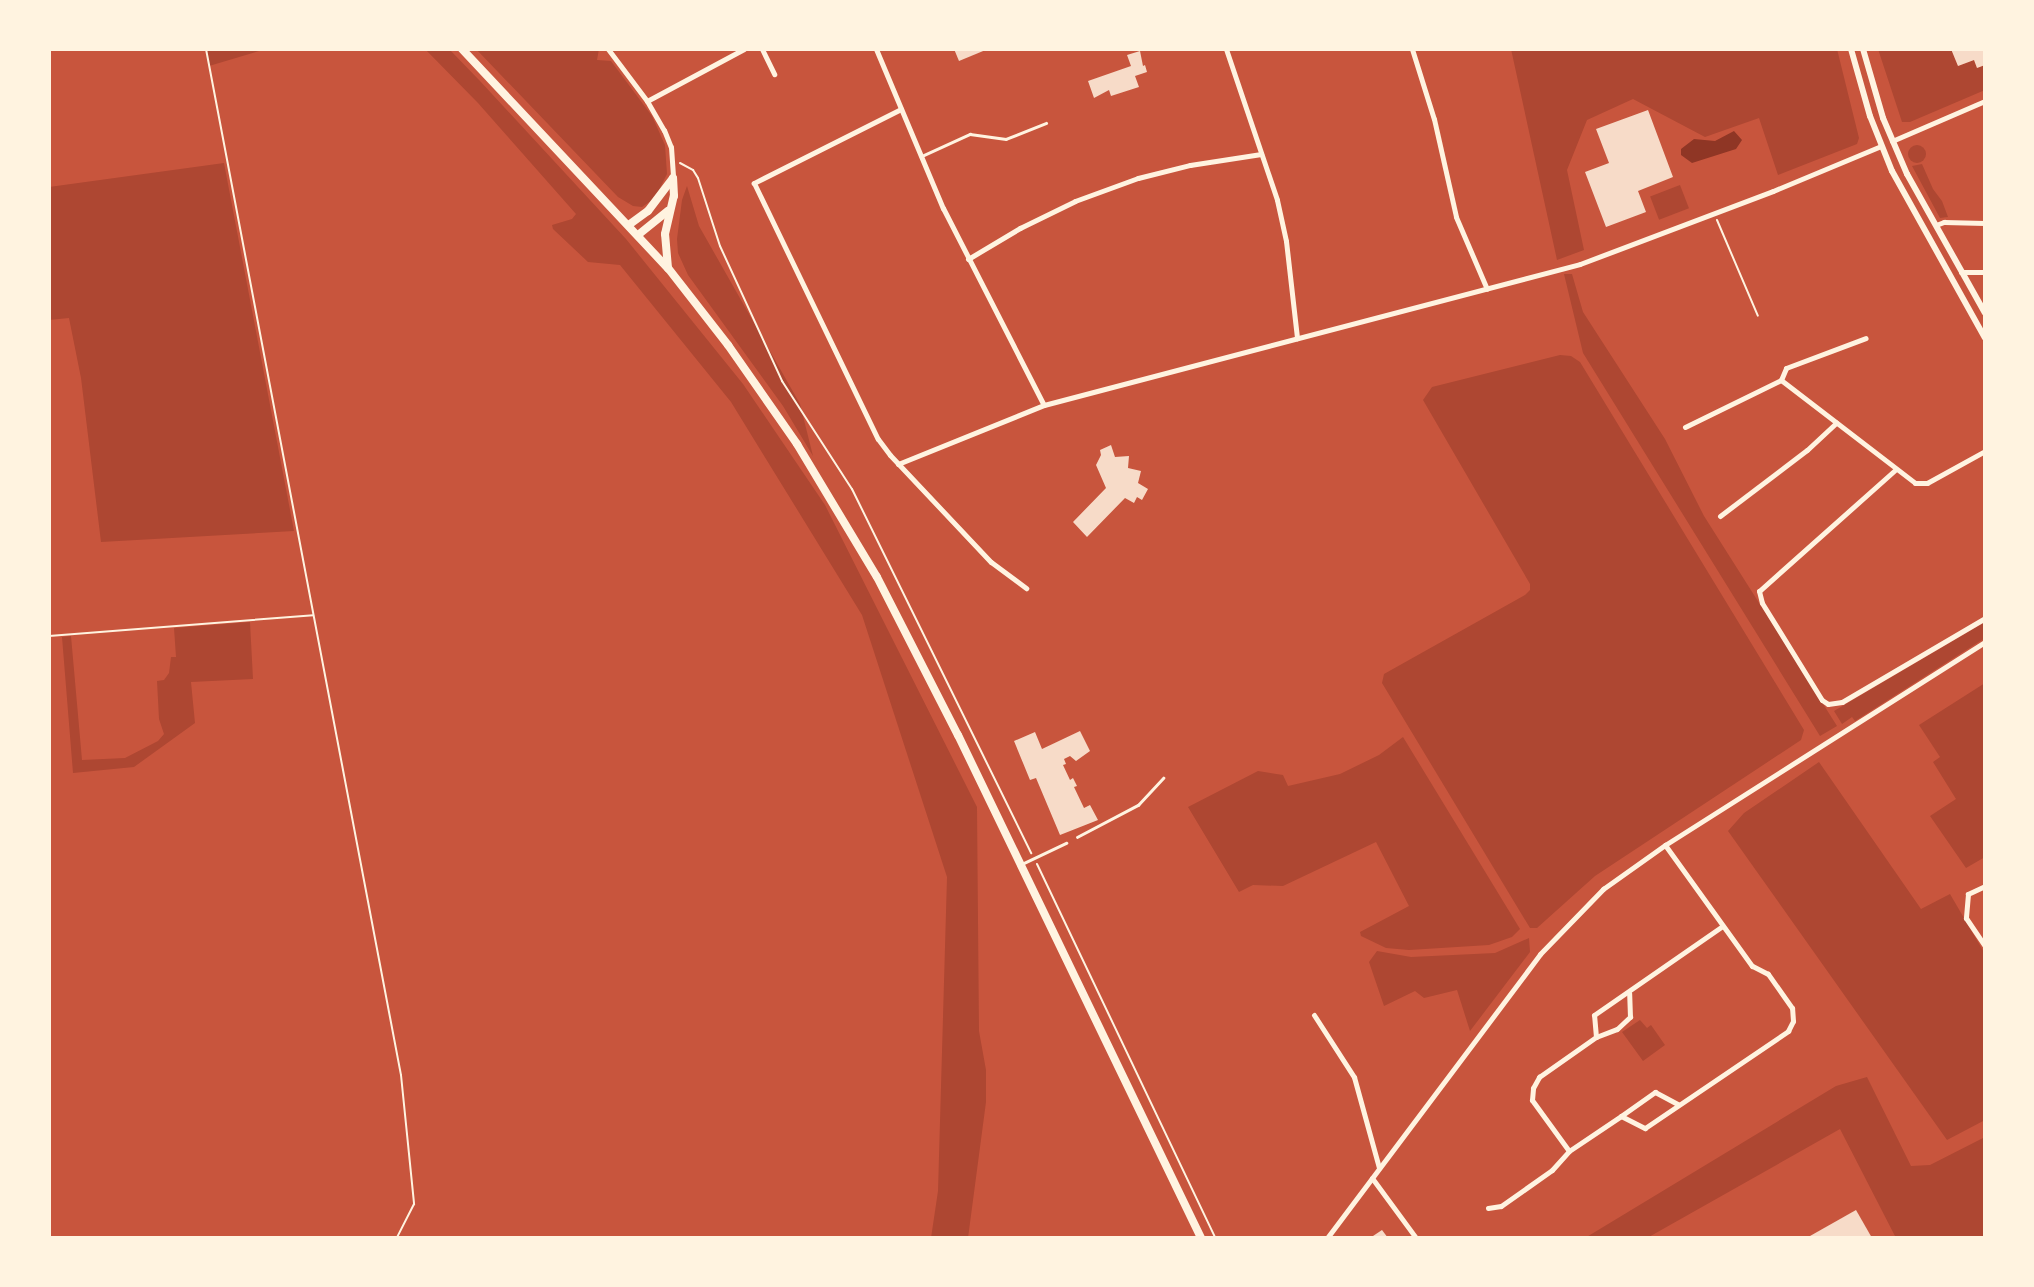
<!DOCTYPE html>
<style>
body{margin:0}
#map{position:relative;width:2034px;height:1287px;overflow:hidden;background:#c8553d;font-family:Ubuntu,sans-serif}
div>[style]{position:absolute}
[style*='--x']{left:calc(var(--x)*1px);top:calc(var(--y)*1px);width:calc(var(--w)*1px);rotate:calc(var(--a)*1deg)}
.green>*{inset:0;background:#ae4732;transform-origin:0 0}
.round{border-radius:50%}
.water>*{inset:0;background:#8f3625}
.building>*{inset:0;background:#f7dbc8}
.path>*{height:2px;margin:-1px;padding:0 1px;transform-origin:1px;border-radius:1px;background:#fff3e0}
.service>*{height:2.5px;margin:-1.25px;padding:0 1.25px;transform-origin:1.25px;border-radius:1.25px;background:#fff3e0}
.minor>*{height:5px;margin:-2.5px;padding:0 2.5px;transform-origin:2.5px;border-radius:2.5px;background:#fff3e0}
.tertiary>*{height:6px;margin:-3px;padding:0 3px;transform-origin:3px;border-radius:3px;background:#fff3e0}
.primary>*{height:8px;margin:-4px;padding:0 4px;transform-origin:4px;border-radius:4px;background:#fff3e0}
span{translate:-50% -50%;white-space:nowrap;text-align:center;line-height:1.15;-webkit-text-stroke:7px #fff3e0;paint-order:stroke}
.frame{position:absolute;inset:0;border:51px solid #fff3e0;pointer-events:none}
</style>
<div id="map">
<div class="green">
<div style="clip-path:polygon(206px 49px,266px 49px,209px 66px)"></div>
<div style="clip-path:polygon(425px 49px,449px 49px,480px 81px,626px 239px,743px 384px,825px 505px,977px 807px,979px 1031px,986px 1070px,986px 1102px,968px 1238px,931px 1238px,938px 1191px,947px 877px,862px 615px,731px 402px,620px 265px,588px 262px,553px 229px,552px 225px,572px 219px,576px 214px,478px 103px)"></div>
<div style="clip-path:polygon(476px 49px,599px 49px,597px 60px,611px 61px,652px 116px,665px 145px,667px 174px,655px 198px,642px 207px,633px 206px,618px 197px)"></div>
<div style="clip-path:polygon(1511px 49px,1837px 49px,1859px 138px,1857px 144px,1778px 175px,1759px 118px,1705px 137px,1633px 99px,1587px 120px,1567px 170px,1584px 250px,1557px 260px)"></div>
<div style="clip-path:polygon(1878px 49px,1951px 49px,1958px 66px,1974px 60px,1977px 68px,1985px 65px,1985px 90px,1910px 122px,1902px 122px)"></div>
<div class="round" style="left:1908px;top:145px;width:18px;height:18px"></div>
<div style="clip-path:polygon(224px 163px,294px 531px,101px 542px,81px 378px,69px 318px,49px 320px,49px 187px)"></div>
<div style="clip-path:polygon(1922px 164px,1933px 189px,1942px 201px,1948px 217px,1940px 218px,1912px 166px)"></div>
<div style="left:1680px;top:185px;width:25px;height:32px;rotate:69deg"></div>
<div style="clip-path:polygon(687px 186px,699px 226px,800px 404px,813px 456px,783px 406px,688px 275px,678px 253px,677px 239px,682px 200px)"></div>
<div style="clip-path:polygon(1564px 274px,1572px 274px,1583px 312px,1665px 439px,1704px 516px,1837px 726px,1820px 736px,1583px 353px)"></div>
<div style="clip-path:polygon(1560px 355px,1571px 356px,1580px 362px,1804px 730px,1801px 740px,1595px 876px,1537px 928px,1530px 928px,1382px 683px,1384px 674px,1525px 595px,1530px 590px,1530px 584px,1423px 400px,1432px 387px)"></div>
<div style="clip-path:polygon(250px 622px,253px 679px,191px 682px,195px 723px,134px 767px,73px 773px,62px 637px,71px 636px,82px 760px,125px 758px,158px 741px,164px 734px,159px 719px,157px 681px,164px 680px,169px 673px,171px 657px,176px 657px,174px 628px)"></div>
<div style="clip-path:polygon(1985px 622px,1985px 638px,1855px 721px,1852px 717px,1842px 724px,1834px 711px)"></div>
<div style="clip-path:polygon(1985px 683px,1985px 857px,1966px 868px,1930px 816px,1956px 799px,1933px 762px,1940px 757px,1919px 725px)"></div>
<div style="clip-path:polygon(1403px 737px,1520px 929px,1512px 937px,1489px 945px,1409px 950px,1386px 948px,1361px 936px,1360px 932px,1409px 906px,1376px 842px,1283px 886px,1253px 885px,1239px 892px,1188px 807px,1258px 771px,1283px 775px,1288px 786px,1340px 774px,1379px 755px)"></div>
<div style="clip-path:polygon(1819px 762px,1921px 909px,1950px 894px,1985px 954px,1985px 1120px,1947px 1140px,1728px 831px,1744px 813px)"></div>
<div style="clip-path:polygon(1529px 938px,1530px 952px,1470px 1031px,1457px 990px,1424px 998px,1415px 991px,1384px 1006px,1369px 962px,1377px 951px,1411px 957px,1495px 953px)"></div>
<div style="clip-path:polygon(1640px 1020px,1647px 1028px,1651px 1025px,1665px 1045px,1643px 1061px,1622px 1032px)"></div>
<div style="clip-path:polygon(1867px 1077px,1911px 1166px,1930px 1165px,1985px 1137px,1985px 1238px,1896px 1238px,1840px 1129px,1647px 1238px,1585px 1238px,1836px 1086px)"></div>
</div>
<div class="water">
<div style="clip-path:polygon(1734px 131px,1742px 140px,1736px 149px,1692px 163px,1681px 155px,1681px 149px,1694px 139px,1715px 141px)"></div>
</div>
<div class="building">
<div style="clip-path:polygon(954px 49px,988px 49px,959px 61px)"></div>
<div style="clip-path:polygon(1951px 49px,1983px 49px,1985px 65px,1977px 68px,1974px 60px,1958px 66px)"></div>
<div style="clip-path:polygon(1140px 51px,1143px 66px,1145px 65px,1147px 72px,1135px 76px,1139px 87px,1111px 96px,1109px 90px,1094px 98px,1088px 81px,1131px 66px,1127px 55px)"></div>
<div style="clip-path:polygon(1648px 110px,1673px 177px,1638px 191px,1646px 212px,1606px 227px,1585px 172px,1609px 163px,1596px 129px)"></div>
<div style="clip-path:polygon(1111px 445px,1115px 457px,1129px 456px,1128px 468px,1141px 471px,1138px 483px,1148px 489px,1142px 500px,1137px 497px,1134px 503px,1125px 498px,1087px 537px,1073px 522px,1106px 488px,1096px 465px,1101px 455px,1100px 450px)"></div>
<div style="clip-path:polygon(1080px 731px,1090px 751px,1076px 761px,1070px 756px,1064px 759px,1066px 764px,1063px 765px,1070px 780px,1073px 778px,1077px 786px,1074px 787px,1084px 808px,1090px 805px,1098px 820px,1060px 835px,1036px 778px,1030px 780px,1014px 741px,1035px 732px,1042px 749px)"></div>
<div style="clip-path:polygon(1856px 1210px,1872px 1238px,1811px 1238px,1810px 1236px)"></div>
<div style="clip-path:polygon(1382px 1230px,1388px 1238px,1370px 1238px)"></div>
</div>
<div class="path">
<div style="--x:206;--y:49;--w:1044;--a:79.24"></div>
<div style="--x:401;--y:1075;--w:130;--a:84.2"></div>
<div style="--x:414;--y:1204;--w:38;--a:117"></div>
<div style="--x:680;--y:163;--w:15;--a:28"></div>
<div style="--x:693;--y:170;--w:9;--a:58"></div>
<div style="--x:698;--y:178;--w:71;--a:72.1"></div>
<div style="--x:720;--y:246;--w:149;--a:65.3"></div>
<div style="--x:782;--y:381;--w:129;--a:57.1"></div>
<div style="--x:852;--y:489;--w:406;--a:63.8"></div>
<div style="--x:1717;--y:220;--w:104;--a:66.9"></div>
<div style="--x:49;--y:636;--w:265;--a:-4.5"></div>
<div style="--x:1037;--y:864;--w:414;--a:64.5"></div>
</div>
<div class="service">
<div style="--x:922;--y:156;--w:53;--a:-24.6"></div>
<div style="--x:970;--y:134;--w:36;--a:8"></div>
<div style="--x:1006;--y:139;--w:43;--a:-21.8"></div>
<div style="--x:1077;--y:837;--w:69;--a:-27.7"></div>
<div style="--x:1138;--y:805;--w:37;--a:-47"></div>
<div style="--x:1022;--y:864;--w:49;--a:-25.5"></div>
</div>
<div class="minor">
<div style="--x:608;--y:49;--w:65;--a:53.1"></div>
<div style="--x:647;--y:101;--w:34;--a:60"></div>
<div style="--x:664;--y:130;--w:18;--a:68"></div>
<div style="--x:671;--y:147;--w:31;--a:86"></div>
<div style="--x:762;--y:49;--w:28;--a:64"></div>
<div style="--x:876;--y:49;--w:173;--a:67.2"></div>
<div style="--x:943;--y:208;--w:221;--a:62.9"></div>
<div style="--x:1226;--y:49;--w:159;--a:71.3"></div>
<div style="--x:1277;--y:200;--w:42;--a:77.6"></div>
<div style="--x:1286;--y:241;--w:98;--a:83.5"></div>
<div style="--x:1412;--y:49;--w:73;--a:72.6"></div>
<div style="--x:1434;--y:119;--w:100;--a:77.3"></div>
<div style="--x:1456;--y:217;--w:78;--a:66.7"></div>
<div style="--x:647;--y:101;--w:110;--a:-28.2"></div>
<div style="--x:901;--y:109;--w:165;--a:153.3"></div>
<div style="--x:754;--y:183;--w:284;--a:64.2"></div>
<div style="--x:878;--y:439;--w:20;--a:53"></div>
<div style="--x:890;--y:455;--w:147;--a:46.7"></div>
<div style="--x:991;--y:562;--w:44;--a:36.6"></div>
<div style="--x:1892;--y:141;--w:101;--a:-23.3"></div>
<div style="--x:1936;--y:225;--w:9;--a:-21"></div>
<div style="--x:1944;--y:222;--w:41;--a:1.4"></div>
<div style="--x:968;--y:259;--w:61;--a:-30.8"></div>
<div style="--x:1020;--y:228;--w:61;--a:-26.1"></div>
<div style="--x:1075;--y:201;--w:67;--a:-20.1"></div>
<div style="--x:1138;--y:178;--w:54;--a:-14"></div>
<div style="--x:1190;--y:165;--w:72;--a:-8.8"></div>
<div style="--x:1961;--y:272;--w:24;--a:0"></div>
<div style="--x:1781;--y:380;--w:169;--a:37.5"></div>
<div style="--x:1915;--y:483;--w:12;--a:0"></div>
<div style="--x:1927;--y:483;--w:66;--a:-28.9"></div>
<div style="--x:1781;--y:380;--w:13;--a:-67"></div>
<div style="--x:1786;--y:368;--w:85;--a:-20.6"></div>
<div style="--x:1685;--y:427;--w:107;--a:-26.1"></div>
<div style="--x:898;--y:464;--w:157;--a:-22"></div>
<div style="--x:1044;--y:405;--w:554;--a:-14.74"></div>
<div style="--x:1580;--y:264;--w:206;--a:-20.7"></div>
<div style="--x:1773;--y:191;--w:117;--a:-22.6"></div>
<div style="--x:1895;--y:470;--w:182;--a:138.3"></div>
<div style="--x:1759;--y:591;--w:12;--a:76"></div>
<div style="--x:1762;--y:603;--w:114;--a:58.3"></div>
<div style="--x:1822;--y:700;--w:7;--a:34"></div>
<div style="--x:1828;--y:704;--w:14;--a:-8"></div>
<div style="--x:1842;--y:702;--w:166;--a:-30.4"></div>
<div style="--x:1720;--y:516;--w:109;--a:-37.2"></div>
<div style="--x:1807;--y:450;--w:40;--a:-43"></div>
<div style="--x:1985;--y:886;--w:19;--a:155"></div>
<div style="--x:1968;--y:894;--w:24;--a:95"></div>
<div style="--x:1966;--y:918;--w:34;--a:56"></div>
<div style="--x:1314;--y:1015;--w:74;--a:57.2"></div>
<div style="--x:1354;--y:1077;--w:94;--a:74.6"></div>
<div style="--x:1596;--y:1037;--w:22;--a:-21"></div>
<div style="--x:1617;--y:1029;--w:18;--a:-43"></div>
<div style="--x:1630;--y:1017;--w:24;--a:-92"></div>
<div style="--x:1621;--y:1116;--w:42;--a:-35.2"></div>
<div style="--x:1655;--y:1092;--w:26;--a:28"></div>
<div style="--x:1569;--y:1151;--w:63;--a:-126"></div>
<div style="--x:1532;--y:1100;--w:12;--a:-85"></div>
<div style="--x:1533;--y:1088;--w:13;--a:-61"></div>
<div style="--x:1539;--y:1077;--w:70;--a:-35.1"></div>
<div style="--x:1596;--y:1037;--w:22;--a:-95"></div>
<div style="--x:1594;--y:1015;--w:155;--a:-34.7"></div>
<div style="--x:1372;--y:1178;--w:74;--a:53.7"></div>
<div style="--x:1488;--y:1208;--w:13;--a:-9"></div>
<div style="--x:1501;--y:1206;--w:62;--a:-35.2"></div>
<div style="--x:1552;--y:1170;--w:25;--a:-48"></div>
<div style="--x:1569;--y:1151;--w:63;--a:-33.9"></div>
<div style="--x:1621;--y:1116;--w:27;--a:27"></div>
<div style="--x:1645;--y:1128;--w:173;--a:-34.1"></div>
<div style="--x:1788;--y:1031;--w:11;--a:-63"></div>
<div style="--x:1793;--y:1021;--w:13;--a:-94"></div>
<div style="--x:1792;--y:1008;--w:42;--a:-125.2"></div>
<div style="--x:1768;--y:974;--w:18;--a:-153"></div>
<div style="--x:1752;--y:966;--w:149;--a:-125.7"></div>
<div style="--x:1327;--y:1238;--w:355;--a:-53.1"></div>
<div style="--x:1540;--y:954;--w:91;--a:-45.9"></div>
<div style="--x:1603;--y:889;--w:76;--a:-35.4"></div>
<div style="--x:1665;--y:845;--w:379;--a:-32.4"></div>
</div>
<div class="tertiary">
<div style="--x:1851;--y:49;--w:70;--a:74.2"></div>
<div style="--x:1870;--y:116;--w:59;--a:68.2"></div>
<div style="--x:1892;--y:171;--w:191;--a:60.9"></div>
<div style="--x:1863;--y:49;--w:72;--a:73.8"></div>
<div style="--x:1883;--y:118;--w:61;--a:66.8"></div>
<div style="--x:1907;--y:174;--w:159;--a:60.7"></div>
</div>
<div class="primary">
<div style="--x:462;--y:49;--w:301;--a:46.8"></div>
<div style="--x:668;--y:268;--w:98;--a:52.1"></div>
<div style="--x:728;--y:345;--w:121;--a:55.1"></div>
<div style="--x:797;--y:444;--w:155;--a:59"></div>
<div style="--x:877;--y:577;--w:178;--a:62.9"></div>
<div style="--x:958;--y:735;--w:559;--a:64.21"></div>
<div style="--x:630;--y:224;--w:22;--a:-36"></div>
<div style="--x:648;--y:211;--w:41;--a:-52.9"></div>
<div style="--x:638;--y:235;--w:38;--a:-39"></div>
<div style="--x:668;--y:268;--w:34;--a:-95"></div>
<div style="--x:665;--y:234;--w:39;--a:-77"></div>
<div style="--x:674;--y:196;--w:18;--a:-93"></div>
</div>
<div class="frame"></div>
</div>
